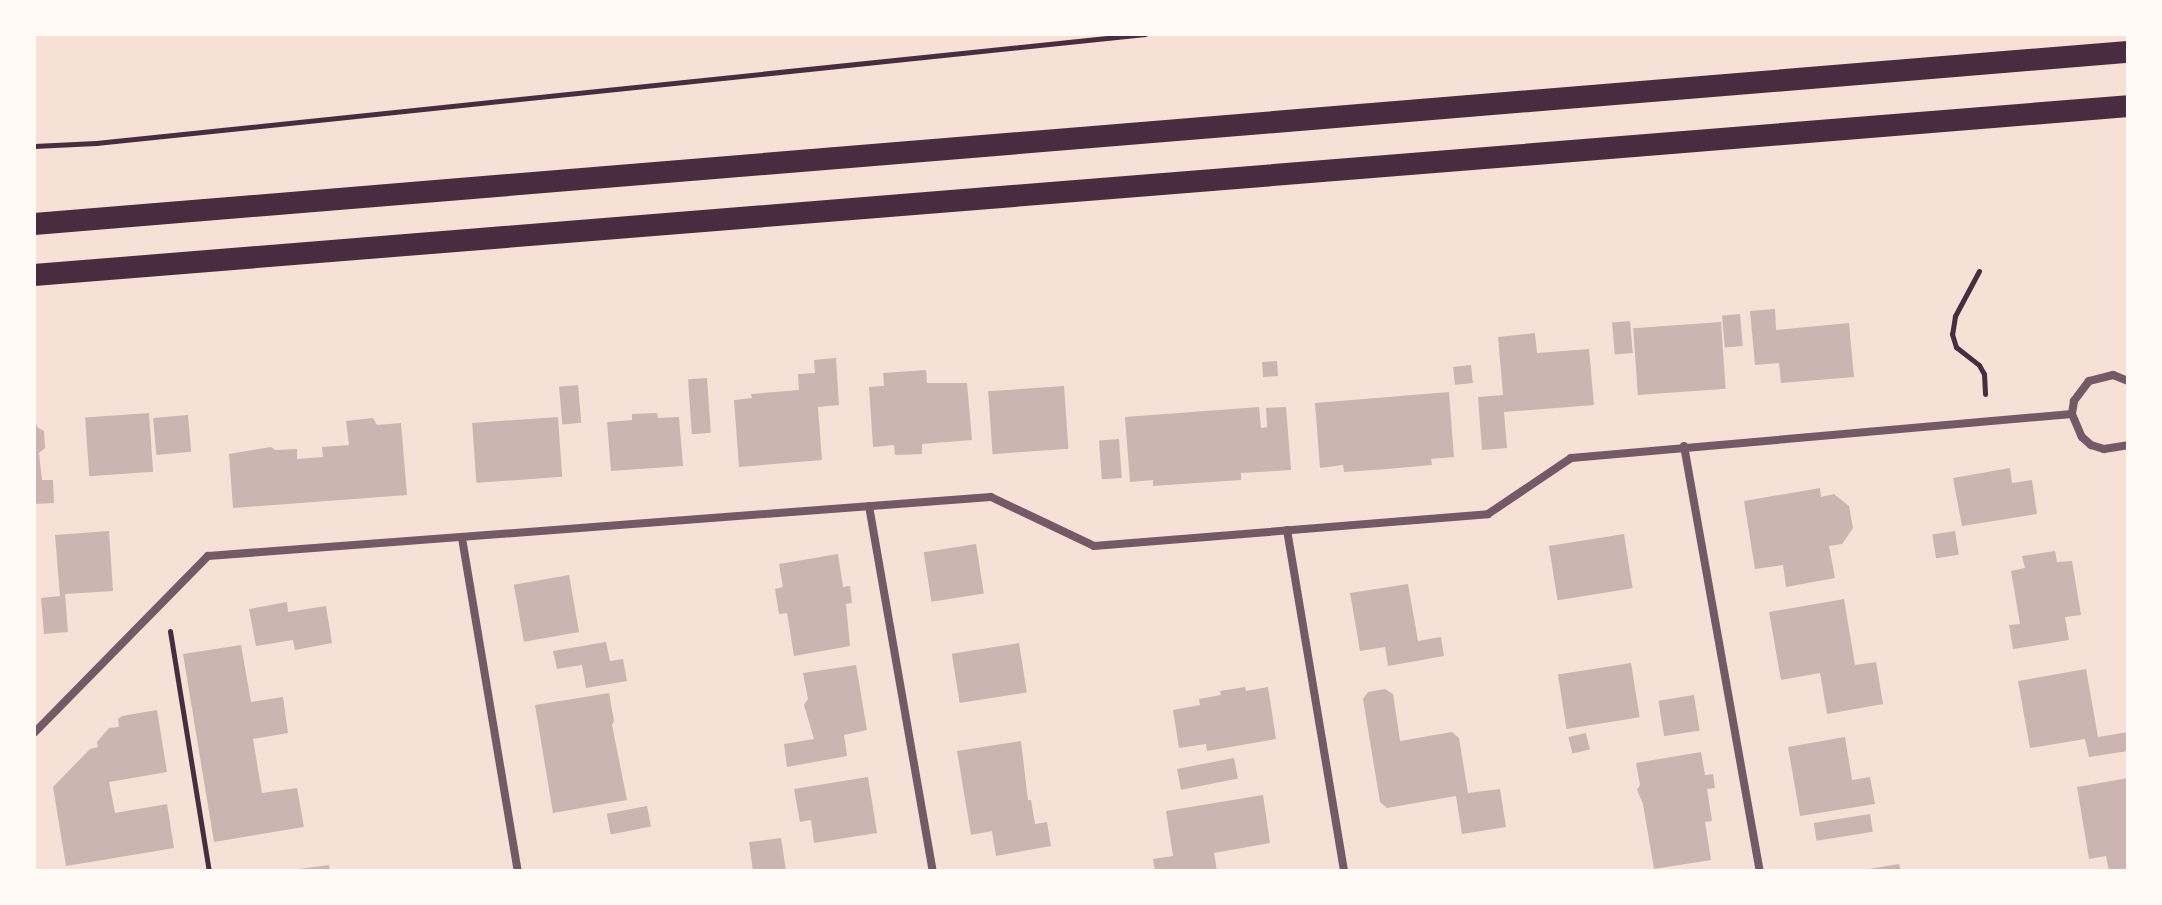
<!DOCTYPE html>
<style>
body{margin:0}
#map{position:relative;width:2162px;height:905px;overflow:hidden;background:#f7e1d7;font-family:"Zilla Slab",serif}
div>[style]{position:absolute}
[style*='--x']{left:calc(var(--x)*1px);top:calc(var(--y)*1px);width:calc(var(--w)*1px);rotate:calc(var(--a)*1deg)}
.building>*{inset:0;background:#ccb4b1;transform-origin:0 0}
.path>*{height:5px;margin:-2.5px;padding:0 2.5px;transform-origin:2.5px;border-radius:2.5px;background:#4a2c40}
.minor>*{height:8px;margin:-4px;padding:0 4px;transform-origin:4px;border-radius:4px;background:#755966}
.trunk>*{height:22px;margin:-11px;padding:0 11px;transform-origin:11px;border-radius:11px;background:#4a2c40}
span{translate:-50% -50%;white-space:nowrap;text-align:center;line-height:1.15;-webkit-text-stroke:6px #fffaf5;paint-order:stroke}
.frame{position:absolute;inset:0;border:36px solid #fffaf5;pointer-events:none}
</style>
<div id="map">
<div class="building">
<div style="clip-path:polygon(1775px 309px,1776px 330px,1849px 323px,1854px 377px,1781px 383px,1779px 363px,1755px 365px,1750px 311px)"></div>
<div style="left:1740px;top:314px;width:32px;height:18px;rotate:85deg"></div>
<div style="left:1630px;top:321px;width:32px;height:18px;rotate:85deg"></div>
<div style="left:1721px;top:322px;width:67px;height:88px;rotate:86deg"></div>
<div style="clip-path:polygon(1535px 333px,1537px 353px,1589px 349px,1594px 405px,1504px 412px,1507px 448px,1482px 450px,1478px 397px,1503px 395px,1498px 337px)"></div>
<div style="clip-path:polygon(836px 358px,839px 405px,818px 407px,822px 460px,739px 467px,734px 400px,752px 398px,751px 394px,799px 390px,798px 374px,815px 373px,814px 360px)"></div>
<div style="left:1277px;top:361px;width:15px;height:15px;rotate:86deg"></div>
<div style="left:1471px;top:365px;width:18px;height:18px;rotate:84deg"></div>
<div style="clip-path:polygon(926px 370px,927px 383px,967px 383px,972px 440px,922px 444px,922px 454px,895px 455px,894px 445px,873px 447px,869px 387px,884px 386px,883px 373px)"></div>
<div style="left:707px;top:378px;width:55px;height:19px;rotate:86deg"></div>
<div style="left:578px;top:385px;width:38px;height:19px;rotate:85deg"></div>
<div style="left:1064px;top:386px;width:63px;height:76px;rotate:86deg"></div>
<div style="clip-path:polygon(1449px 392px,1454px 457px,1431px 459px,1432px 465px,1387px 469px,1344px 472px,1343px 465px,1320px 468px,1315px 403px)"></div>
<div style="clip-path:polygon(1259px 407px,1261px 428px,1267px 427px,1266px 408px,1286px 407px,1291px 470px,1241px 473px,1241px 480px,1153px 486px,1153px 480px,1130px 482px,1125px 417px)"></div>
<div style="clip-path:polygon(34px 413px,37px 427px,44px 431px,45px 448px,39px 453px,42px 480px,53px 480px,54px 503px,34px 504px)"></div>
<div style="left:149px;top:413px;width:59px;height:64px;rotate:86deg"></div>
<div style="clip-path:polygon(657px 413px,658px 418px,679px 417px,683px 466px,611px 471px,607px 422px,632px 420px,632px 414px)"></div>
<div style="left:188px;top:415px;width:37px;height:35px;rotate:85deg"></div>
<div style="left:558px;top:417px;width:60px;height:86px;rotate:86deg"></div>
<div style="clip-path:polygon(373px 418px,377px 425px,401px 423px,407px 495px,233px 508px,229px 454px,271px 447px,275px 450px,297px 449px,297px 459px,323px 457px,322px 447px,349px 445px,346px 421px)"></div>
<div style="left:1119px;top:439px;width:39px;height:20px;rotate:86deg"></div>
<div style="clip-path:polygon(2010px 468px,2012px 483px,2032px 480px,2037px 514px,1962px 526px,1953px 478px)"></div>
<div style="clip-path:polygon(1820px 488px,1821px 497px,1834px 494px,1849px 506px,1853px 528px,1842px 544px,1829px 546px,1835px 578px,1786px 587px,1783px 565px,1755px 569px,1744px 501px)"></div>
<div style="clip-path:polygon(109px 531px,113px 591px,65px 594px,68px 632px,44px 634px,41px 598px,60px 596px,55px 535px)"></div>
<div style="left:1955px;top:531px;width:24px;height:23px;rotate:81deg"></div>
<div style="left:1624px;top:534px;width:55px;height:76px;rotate:81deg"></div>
<div style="left:976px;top:544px;width:50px;height:53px;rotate:81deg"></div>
<div style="clip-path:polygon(2055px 551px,2057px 562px,2072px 561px,2081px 615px,2065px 617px,2069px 640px,2013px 649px,2009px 625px,2020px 624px,2011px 571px,2025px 568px,2022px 556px)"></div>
<div style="clip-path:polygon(838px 554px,843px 587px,850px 586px,852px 603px,846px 604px,850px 646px,794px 656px,787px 613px,779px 614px,775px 589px,783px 587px,779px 564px)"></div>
<div style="left:569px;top:575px;width:58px;height:56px;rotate:80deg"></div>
<div style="clip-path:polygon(1408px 584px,1418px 641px,1441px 637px,1444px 656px,1388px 666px,1385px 647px,1360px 651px,1350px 593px)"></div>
<div style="clip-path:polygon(1844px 599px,1855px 665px,1876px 662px,1883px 704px,1827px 714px,1820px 673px,1781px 680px,1769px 612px)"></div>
<div style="clip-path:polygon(287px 602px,288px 612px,326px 606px,332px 643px,295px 650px,293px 640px,256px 646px,249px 609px)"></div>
<div style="clip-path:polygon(606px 642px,610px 661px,623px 659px,627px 681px,586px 688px,582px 665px,557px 669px,553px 651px)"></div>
<div style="left:1019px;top:643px;width:50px;height:68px;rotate:81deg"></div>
<div style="clip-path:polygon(241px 645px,251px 702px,283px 697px,288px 733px,253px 739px,262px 793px,297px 788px,304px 827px,214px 842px,183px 654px)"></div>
<div style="left:1631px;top:663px;width:55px;height:74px;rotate:81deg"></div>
<div style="clip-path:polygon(856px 665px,867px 730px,844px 735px,847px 756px,787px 767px,784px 744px,814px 739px,804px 705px,808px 699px,803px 673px)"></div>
<div style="clip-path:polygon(2086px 669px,2098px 737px,2128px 732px,2128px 751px,2089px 757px,2085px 739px,2030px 748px,2018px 681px)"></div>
<div style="clip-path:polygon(1245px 687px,1246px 691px,1268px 687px,1276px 739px,1207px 751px,1206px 744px,1179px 748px,1173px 710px,1200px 705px,1199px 699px,1221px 695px,1220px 691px)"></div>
<div style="clip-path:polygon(1385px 689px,1393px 694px,1400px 741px,1452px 732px,1459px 738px,1468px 793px,1500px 789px,1506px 827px,1462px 834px,1456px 796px,1387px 808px,1380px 802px,1363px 699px,1368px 692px)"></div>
<div style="clip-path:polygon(609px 693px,614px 721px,612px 725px,627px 800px,553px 813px,535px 705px)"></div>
<div style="left:1694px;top:695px;width:36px;height:36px;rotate:81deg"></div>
<div style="clip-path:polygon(157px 710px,167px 772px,109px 782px,115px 813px,167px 804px,174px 848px,66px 866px,53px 787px,90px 749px,98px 747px,97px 742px,109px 728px,119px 727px,118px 719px,122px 716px)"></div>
<div style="left:1586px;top:733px;width:17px;height:18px;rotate:77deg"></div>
<div style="clip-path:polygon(1845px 737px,1852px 780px,1870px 777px,1875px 804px,1800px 816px,1788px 747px)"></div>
<div style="clip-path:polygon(1021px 741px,1028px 800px,1031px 800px,1035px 824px,1047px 822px,1051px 846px,996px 856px,992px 831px,971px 835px,957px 751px)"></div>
<div style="clip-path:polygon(1701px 752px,1705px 775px,1713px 774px,1715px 788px,1707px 789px,1712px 821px,1705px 822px,1711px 860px,1654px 869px,1643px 804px,1637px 790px,1640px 785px,1636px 763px)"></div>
<div style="left:1234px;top:758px;width:21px;height:58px;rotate:79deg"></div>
<div style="clip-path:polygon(868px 777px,877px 833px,814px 843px,811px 820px,800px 822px,794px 789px)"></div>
<div style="clip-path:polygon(2128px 778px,2128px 871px,2109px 871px,2106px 856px,2089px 859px,2077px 787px)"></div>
<div style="clip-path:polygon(1263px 795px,1270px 843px,1214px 853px,1217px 871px,1155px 871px,1153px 859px,1173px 856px,1166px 811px)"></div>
<div style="left:647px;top:806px;width:21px;height:41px;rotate:79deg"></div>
<div style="left:1870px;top:814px;width:18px;height:57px;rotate:81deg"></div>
<div style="clip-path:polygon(781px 838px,786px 871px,753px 871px,749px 842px)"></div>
<div style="clip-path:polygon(1899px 864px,1901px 871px,1869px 871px,1869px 869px)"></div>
<div style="clip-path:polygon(329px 865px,330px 871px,299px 871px,299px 869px)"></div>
</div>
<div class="path">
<div style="--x:34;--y:146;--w:62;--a:-2.8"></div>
<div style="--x:96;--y:143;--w:1055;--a:-5.93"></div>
<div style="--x:1979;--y:271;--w:51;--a:118.1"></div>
<div style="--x:1955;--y:316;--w:18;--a:99"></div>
<div style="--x:1952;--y:334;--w:14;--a:73"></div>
<div style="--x:1956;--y:347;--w:29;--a:38"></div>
<div style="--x:1979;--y:365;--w:10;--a:61"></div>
<div style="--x:1984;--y:374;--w:20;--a:87"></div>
<div style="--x:170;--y:631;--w:243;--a:80.8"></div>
</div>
<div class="minor">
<div style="--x:2128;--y:381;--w:16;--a:-158"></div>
<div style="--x:2113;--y:375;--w:25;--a:166"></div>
<div style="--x:2089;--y:381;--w:25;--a:127"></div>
<div style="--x:2074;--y:401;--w:13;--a:99"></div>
<div style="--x:2072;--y:414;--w:25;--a:67"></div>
<div style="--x:2082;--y:437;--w:12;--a:42"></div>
<div style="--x:2091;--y:445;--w:14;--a:17"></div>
<div style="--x:2104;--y:449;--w:24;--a:-9"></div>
<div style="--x:1684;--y:446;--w:432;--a:79.9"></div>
<div style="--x:869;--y:506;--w:371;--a:80.1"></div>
<div style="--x:1287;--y:530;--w:346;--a:80.5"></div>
<div style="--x:462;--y:538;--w:338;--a:80.5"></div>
<div style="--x:34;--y:733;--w:248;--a:-45.5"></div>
<div style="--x:208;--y:556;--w:785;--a:-4.31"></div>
<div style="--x:991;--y:497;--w:114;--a:25.4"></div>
<div style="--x:1094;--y:546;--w:395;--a:-4.6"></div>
<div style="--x:1488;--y:514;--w:100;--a:-34"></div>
<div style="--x:1571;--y:458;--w:503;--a:-5.02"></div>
</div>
<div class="trunk">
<div style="--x:34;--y:224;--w:2101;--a:-4.7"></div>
<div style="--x:34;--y:275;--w:2101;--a:-4.61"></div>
</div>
<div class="frame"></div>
</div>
